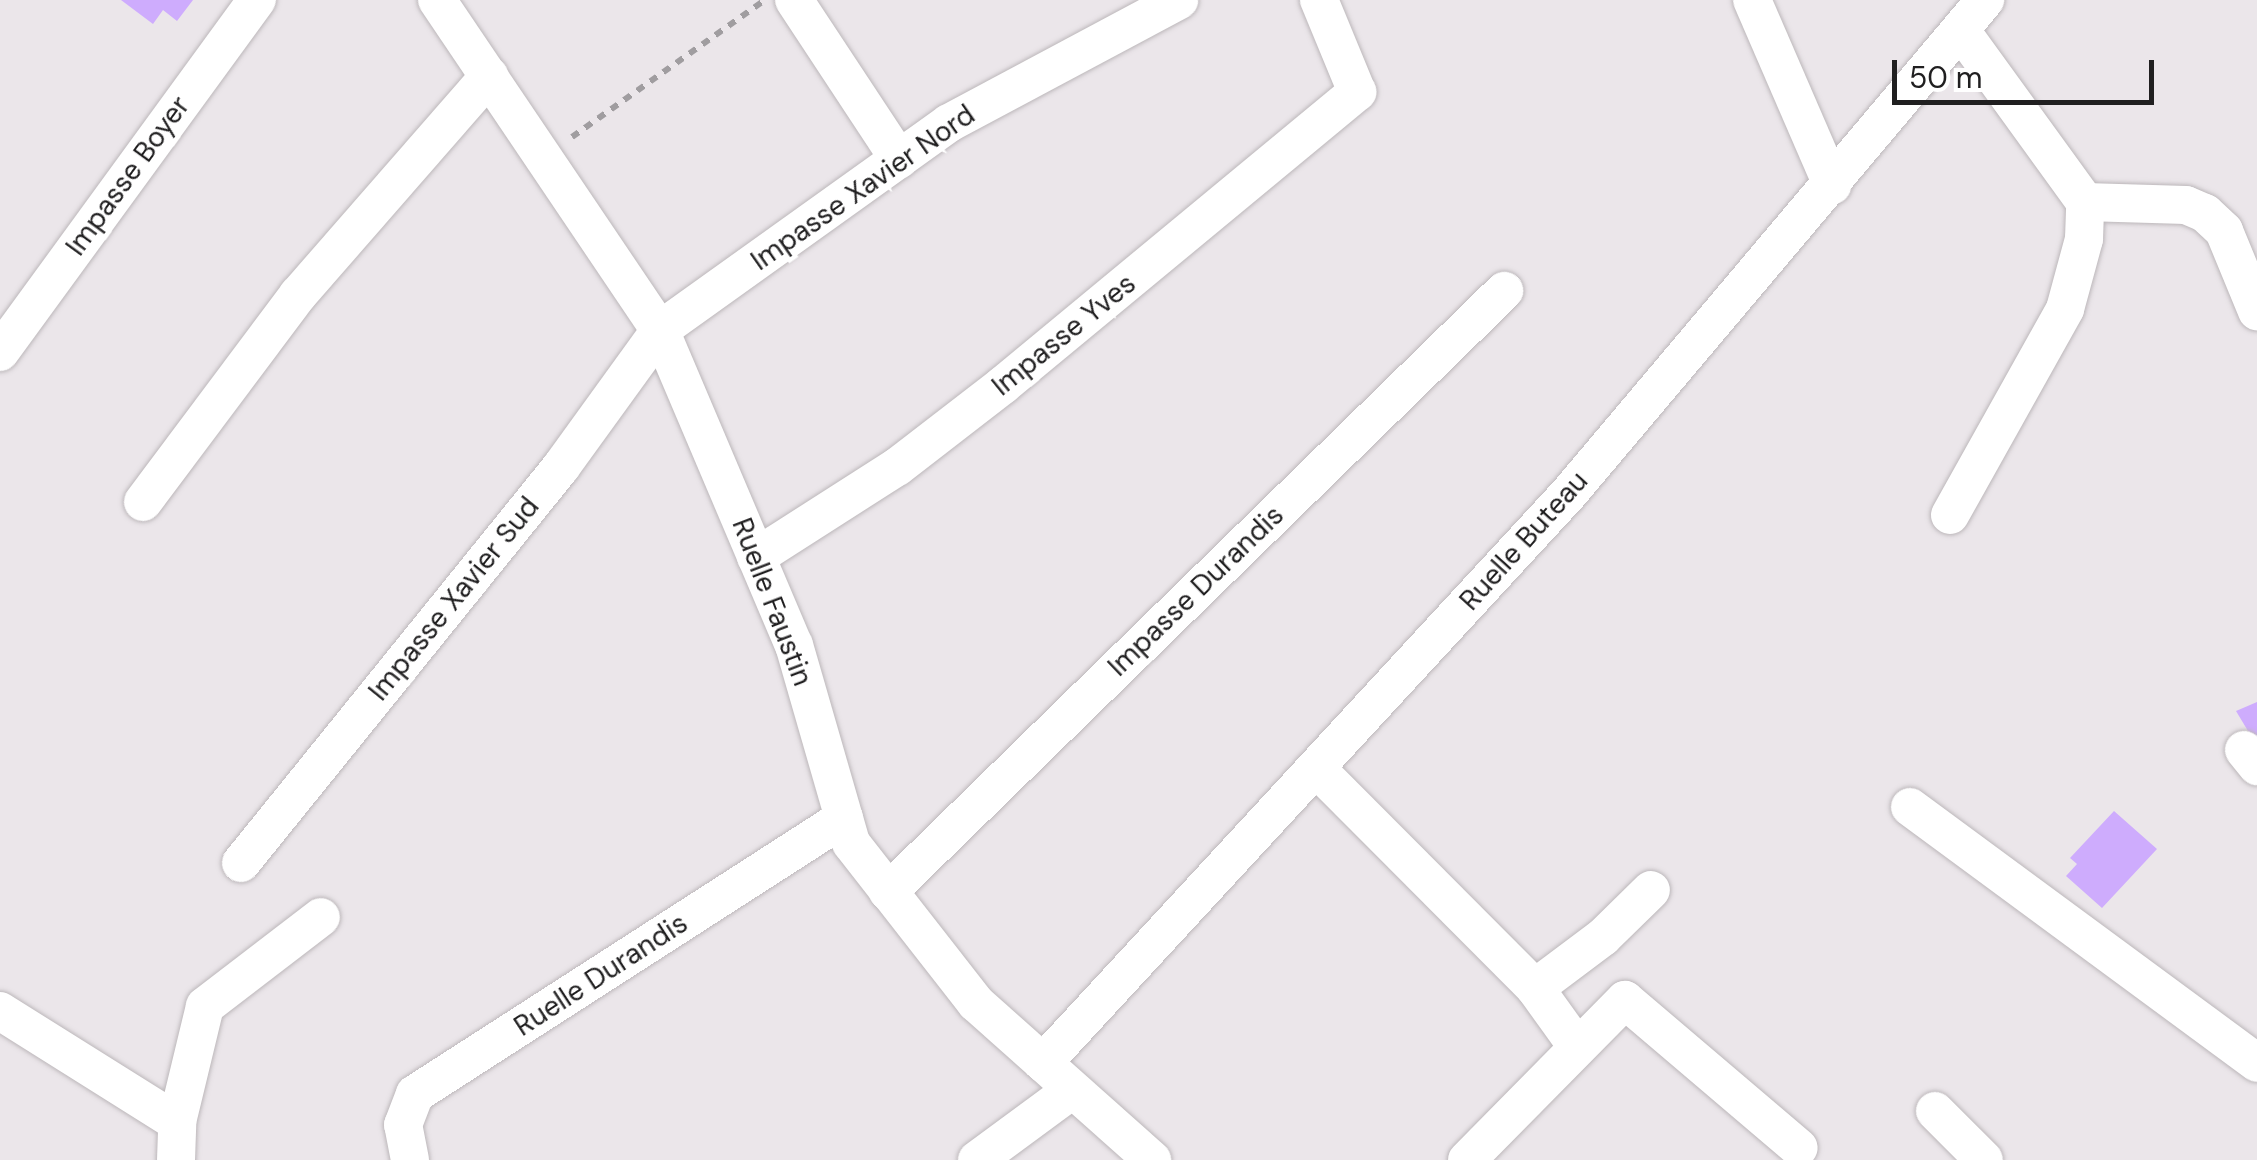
<!DOCTYPE html>
<style>
body{margin:0}
#map{position:relative;width:2257px;height:1160px;overflow:hidden;background:#ebe6ea;font-family:"DM Sans",sans-serif}
div>[style]{position:absolute}
[style*='--x']{left:calc(var(--x)*1px);top:calc(var(--y)*1px);width:calc(var(--w)*1px);rotate:calc(var(--a)*1deg)}
.building>*{inset:0;background:#ceacfd}
.path>*{height:6px;margin-top:-3px;transform-origin:0;background:repeating-linear-gradient(90deg,#a09da0 0 8px,transparent 0 16px)}
.roads{filter:drop-shadow(0 0 2px #bcb7ba) drop-shadow(0 0 2px #bcb7ba)}
.minor>*{height:38px;margin:-19px;padding:0 19px;transform-origin:19px;border-radius:19px;background:#fff}
span{translate:-50% -50%;white-space:nowrap;text-align:center;line-height:1.15;-webkit-text-stroke:9px #fff;paint-order:stroke}
.street-label{font-size:28px;color:#201f20}
.scale{position:absolute;left:1892px;top:60px;width:262px;height:45px;box-sizing:border-box;border:5px solid #201f20;border-top:0;padding-left:12px;font-size:30px;line-height:35px;white-space:nowrap;color:#201f20;-webkit-text-stroke:8px #fff;paint-order:stroke}
</style>
<div id="map">
<div class="building">
<div style="clip-path:polygon(121px 0,193px 0,177px 21px,163px 10px,153px 24px)"></div>
<div style="clip-path:polygon(2257px 702px,2257px 746px,2236px 711px)"></div>
<div style="clip-path:polygon(2114px 811px,2157px 849px,2102px 908px,2066px 876px,2077px 864px,2070px 858px)"></div>
</div>
<div class="path">
<div style="--x:572;--y:137;--w:233;--a:-35.4"></div>
</div>
<div class="roads">
<div class="minor">
<div style="--x:437;--y:0;--w:398;--a:56"></div>
<div style="--x:660;--y:330;--w:342;--a:67"></div>
<div style="--x:794;--y:645;--w:206;--a:73.9"></div>
<div style="--x:851;--y:843;--w:203;--a:52"></div>
<div style="--x:976;--y:1003;--w:236;--a:41.7"></div>
<div style="--x:794;--y:0;--w:191;--a:56.6"></div>
<div style="--x:1752;--y:0;--w:202;--a:66.6"></div>
<div style="--x:2085;--y:202;--w:101;--a:1.7"></div>
<div style="--x:2186;--y:205;--w:21;--a:23"></div>
<div style="--x:2205;--y:213;--w:26;--a:43"></div>
<div style="--x:2224;--y:231;--w:87;--a:67.6"></div>
<div style="--x:0;--y:352;--w:436;--a:-53.9"></div>
<div style="--x:143;--y:502;--w:259;--a:-53.2"></div>
<div style="--x:298;--y:295;--w:291;--a:-48.9"></div>
<div style="--x:1950;--y:515;--w:236;--a:-60.8"></div>
<div style="--x:2065;--y:309;--w:73;--a:-74.8"></div>
<div style="--x:2084;--y:239;--w:37;--a:-88"></div>
<div style="--x:2085;--y:202;--w:211;--a:-125.9"></div>
<div style="--x:756;--y:557;--w:167;--a:-32.6"></div>
<div style="--x:897;--y:467;--w:134;--a:-37.7"></div>
<div style="--x:1003;--y:385;--w:460;--a:-39.6"></div>
<div style="--x:1357;--y:92;--w:100;--a:-112.4"></div>
<div style="--x:2244;--y:750;--w:21;--a:51"></div>
<div style="--x:1316;--y:768;--w:310;--a:45.1"></div>
<div style="--x:1535;--y:988;--w:70;--a:54.3"></div>
<div style="--x:1910;--y:807;--w:431;--a:36.4"></div>
<div style="--x:241;--y:863;--w:509;--a:-51.06"></div>
<div style="--x:561;--y:467;--w:169;--a:-54.1"></div>
<div style="--x:660;--y:330;--w:355;--a:-35.6"></div>
<div style="--x:949;--y:123;--w:261;--a:-28.1"></div>
<div style="--x:888;--y:892;--w:861;--a:-44.29"></div>
<div style="--x:1535;--y:988;--w:85;--a:-36.9"></div>
<div style="--x:1603;--y:937;--w:67;--a:-44.4"></div>
<div style="--x:0;--y:1011;--w:209;--a:32.1"></div>
<div style="--x:1043;--y:1063;--w:777;--a:-47.29"></div>
<div style="--x:1570;--y:492;--w:644;--a:-49.85"></div>
<div style="--x:1935;--y:1111;--w:69;--a:45"></div>
<div style="--x:176;--y:1160;--w:38;--a:-88"></div>
<div style="--x:177;--y:1122;--w:119;--a:-76.4"></div>
<div style="--x:205;--y:1006;--w:146;--a:-37.5"></div>
<div style="--x:410;--y:1160;--w:36;--a:-101"></div>
<div style="--x:403;--y:1125;--w:33;--a:-69"></div>
<div style="--x:415;--y:1094;--w:510;--a:-32.76"></div>
<div style="--x:977;--y:1160;--w:118;--a:-36.4"></div>
<div style="--x:1467;--y:1160;--w:225;--a:-45.4"></div>
<div style="--x:1625;--y:1000;--w:228;--a:40.4"></div>
</div>
</div>
<div class="street-label">
<span style="left:128px;top:176px;rotate:-54deg">Impasse Boyer</span>
<span style="left:863px;top:188px;rotate:-35deg">Impasse Xavier Nord</span>
<span style="left:1064px;top:335px;rotate:-39deg">Impasse Yves</span>
<span style="left:1524px;top:541px;rotate:-48deg">Ruelle Buteau</span>
<span style="left:1196px;top:591px;rotate:-44deg">Impasse Durandis</span>
<span style="left:454px;top:599px;rotate:-51deg">Impasse Xavier Sud</span>
<span style="left:772px;top:602px;rotate:69deg">Ruelle Faustin</span>
<span style="left:601px;top:975px;rotate:-33deg">Ruelle Durandis</span>
</div>
<div class="scale">50 m</div>
</div>
